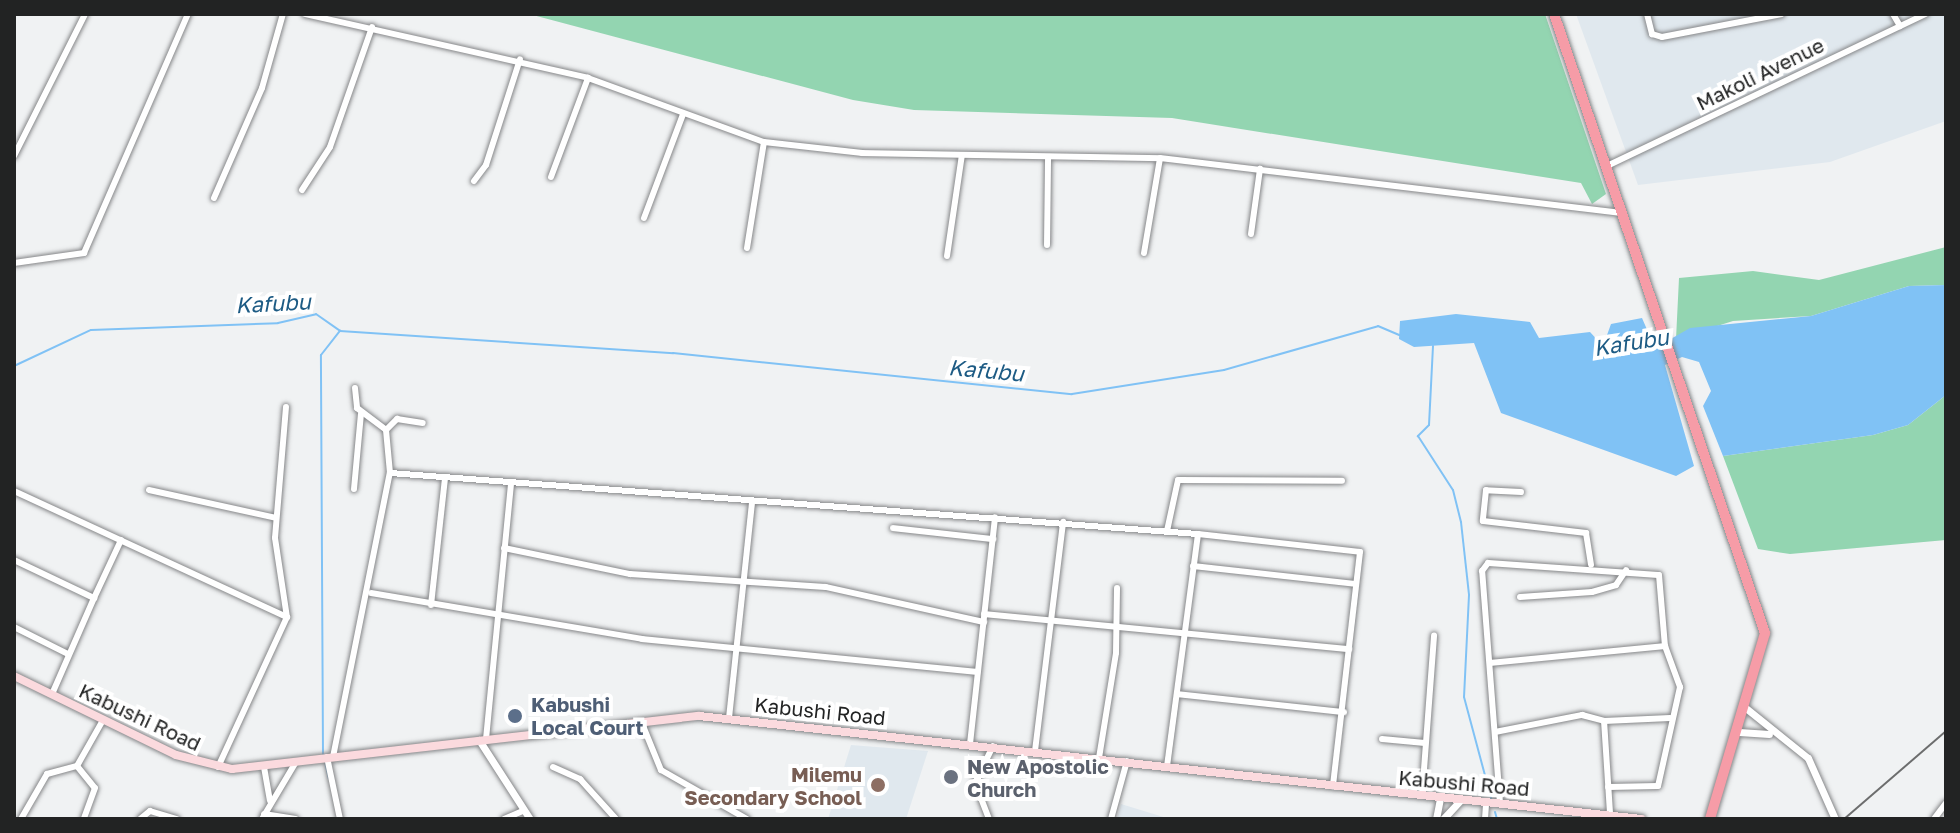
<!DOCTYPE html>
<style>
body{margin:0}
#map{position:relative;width:1960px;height:833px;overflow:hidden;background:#f0f2f3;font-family:"Golos Text",sans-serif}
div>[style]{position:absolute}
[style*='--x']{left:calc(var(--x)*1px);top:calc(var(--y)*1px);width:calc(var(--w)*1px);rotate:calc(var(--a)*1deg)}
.built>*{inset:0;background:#e0e8ee}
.green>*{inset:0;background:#93d5b1}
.water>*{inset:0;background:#80c2f5}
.stream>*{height:2px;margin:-1px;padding:0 1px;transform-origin:1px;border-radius:1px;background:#80c2f5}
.roads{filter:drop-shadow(0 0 2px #868789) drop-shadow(0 0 2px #868789)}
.minor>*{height:6px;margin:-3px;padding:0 3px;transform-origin:3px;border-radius:3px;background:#fff}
.tertiary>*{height:7px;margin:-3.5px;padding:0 3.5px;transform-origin:3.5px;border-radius:3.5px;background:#fff}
.secondary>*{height:8px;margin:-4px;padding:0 4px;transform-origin:4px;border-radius:4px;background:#fbdade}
.trunk>*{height:10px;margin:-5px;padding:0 5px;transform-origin:5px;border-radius:5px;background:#f69ca7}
.rail>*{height:2px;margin:-1px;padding:0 1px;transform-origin:1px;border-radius:1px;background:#6c6d6d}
.dots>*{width:22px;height:22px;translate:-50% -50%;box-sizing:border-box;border:4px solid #fff;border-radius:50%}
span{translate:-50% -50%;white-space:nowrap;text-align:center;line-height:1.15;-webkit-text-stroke:8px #fff;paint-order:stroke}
.street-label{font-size:20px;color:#222323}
.service-label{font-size:20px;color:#4e5e75;font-weight:700}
.left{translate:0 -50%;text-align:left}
.worship-label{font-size:20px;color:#5b616d;font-weight:700}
.education-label{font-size:20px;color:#785e54;font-weight:700}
.right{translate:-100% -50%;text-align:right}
.water-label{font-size:22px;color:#1d5b84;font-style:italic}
.frame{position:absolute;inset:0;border:16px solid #222323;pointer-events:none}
</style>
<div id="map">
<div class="built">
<div style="clip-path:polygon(1576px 14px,1946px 14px,1946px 121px,1830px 162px,1638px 185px)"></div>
<div style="clip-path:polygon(851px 745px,928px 751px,906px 819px,828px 819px)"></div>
<div style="clip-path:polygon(1121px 804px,1170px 819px,1117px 819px)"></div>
</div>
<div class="green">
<div style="clip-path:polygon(529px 14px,1545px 14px,1606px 194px,1592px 204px,1581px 183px,1172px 118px,914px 110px,853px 100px)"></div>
<div style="clip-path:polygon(1946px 247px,1946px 285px,1909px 286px,1811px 316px,1733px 321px,1676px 339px,1679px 278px,1753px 271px,1819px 280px)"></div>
<div style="clip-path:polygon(1946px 395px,1946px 540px,1790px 554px,1758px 549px,1723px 456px,1873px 435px,1908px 425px)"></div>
</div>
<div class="water">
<div style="clip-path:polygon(1946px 285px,1946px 395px,1908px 425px,1873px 435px,1723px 456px,1703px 406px,1711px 391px,1699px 362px,1682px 357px,1665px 365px,1694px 466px,1676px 476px,1501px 413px,1474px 343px,1414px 347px,1399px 339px,1400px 321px,1456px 314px,1530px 322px,1539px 338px,1590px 332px,1603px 346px,1611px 324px,1642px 318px,1655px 348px,1690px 328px,1811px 316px,1909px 286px)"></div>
</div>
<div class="stream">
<div style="--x:1433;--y:346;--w:79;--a:92.9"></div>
<div style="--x:1429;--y:425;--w:16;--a:135"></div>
<div style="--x:1418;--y:436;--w:64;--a:57.1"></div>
<div style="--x:1453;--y:490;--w:33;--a:76"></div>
<div style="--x:1461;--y:522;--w:73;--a:83.7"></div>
<div style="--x:1469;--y:595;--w:102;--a:92.8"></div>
<div style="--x:1464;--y:697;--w:105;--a:75"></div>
<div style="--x:14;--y:366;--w:85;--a:-25.1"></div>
<div style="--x:91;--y:330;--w:187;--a:-2.1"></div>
<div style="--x:278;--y:323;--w:39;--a:-13"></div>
<div style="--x:316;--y:314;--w:29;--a:35"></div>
<div style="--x:340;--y:331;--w:334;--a:3.8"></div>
<div style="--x:673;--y:353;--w:401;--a:5.9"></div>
<div style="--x:1072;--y:394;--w:154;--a:-9"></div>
<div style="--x:1224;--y:370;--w:160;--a:-15.9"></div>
<div style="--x:1378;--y:326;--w:23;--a:23"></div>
<div style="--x:323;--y:755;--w:400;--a:-90.3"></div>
<div style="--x:321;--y:355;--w:31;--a:-52"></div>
<div style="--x:325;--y:762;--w:17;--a:77"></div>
<div style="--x:1495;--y:812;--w:7;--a:74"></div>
</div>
<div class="roads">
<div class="minor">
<div style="--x:305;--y:14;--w:290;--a:12.7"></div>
<div style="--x:588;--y:78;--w:187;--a:20"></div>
<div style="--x:764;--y:142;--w:99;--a:6.4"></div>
<div style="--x:862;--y:153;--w:298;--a:1"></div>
<div style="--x:1160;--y:158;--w:465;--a:6.8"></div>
<div style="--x:1647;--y:14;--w:21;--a:76"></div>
<div style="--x:1652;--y:34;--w:10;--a:17"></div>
<div style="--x:1662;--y:37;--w:122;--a:-10.9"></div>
<div style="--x:1893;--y:14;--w:14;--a:60"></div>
<div style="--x:14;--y:156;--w:159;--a:-63.4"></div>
<div style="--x:1609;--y:165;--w:351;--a:-25.5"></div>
<div style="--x:551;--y:177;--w:106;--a:-69.5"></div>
<div style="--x:474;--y:181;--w:20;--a:-53"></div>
<div style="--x:486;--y:165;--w:111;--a:-72.2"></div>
<div style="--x:302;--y:190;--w:51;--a:-56.9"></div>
<div style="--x:330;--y:147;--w:127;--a:-70.7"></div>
<div style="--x:214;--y:198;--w:120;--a:-66.4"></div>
<div style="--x:262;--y:88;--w:77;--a:-74.2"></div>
<div style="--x:644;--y:218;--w:111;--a:-69.4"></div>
<div style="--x:1251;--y:234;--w:66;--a:-82.1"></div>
<div style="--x:1047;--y:245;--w:87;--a:-89.3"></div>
<div style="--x:747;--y:248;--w:107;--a:-80.9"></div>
<div style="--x:1144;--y:253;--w:96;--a:-80.4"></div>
<div style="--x:947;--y:256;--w:102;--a:-81.6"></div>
<div style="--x:14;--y:263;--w:71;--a:-8.1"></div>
<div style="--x:84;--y:253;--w:261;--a:-66.5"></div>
<div style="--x:355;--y:388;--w:20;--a:84"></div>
<div style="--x:357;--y:408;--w:36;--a:37"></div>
<div style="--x:386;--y:430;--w:43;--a:84.7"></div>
<div style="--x:286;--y:407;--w:131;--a:94.8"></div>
<div style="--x:275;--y:538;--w:80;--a:81.4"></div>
<div style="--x:386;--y:430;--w:16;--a:-45"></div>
<div style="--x:397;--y:419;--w:26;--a:9"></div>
<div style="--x:354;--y:489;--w:75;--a:-84.7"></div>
<div style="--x:149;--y:490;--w:130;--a:12.4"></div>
<div style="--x:14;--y:491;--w:301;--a:24.8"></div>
<div style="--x:287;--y:617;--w:165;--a:114.7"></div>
<div style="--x:1521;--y:492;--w:35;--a:-177"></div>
<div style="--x:1486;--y:490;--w:31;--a:96"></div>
<div style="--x:1483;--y:521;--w:104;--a:6.6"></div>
<div style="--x:1586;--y:533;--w:32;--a:81"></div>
<div style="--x:893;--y:528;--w:101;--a:6.3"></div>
<div style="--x:1167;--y:531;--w:52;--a:-77.8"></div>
<div style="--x:1178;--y:480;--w:164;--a:0.3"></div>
<div style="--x:1198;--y:534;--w:163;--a:6.3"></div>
<div style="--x:1360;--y:552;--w:236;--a:96.6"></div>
<div style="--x:504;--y:548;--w:129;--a:11.7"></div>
<div style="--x:630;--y:574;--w:196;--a:3.8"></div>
<div style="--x:826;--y:587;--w:162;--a:12.5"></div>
<div style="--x:14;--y:560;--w:89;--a:25.4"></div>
<div style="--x:94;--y:598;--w:105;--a:113.6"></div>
<div style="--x:1193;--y:566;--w:163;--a:6.3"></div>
<div style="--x:371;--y:593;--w:275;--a:9.6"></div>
<div style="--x:642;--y:639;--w:337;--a:5.6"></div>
<div style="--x:1520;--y:597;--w:72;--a:-4"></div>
<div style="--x:1592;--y:592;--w:25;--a:-16"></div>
<div style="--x:1616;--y:585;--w:18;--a:-56"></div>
<div style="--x:94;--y:598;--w:64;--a:-65"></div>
<div style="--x:431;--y:605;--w:127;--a:-83.7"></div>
<div style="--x:984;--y:614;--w:367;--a:5.5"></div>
<div style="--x:14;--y:627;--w:60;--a:26.6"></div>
<div style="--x:1490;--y:663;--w:176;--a:-5.5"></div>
<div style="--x:1177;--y:694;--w:168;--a:6.2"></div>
<div style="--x:729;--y:718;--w:218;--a:-83.9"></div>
<div style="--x:641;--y:721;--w:53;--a:67.8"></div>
<div style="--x:661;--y:770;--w:99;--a:29.7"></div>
<div style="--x:1495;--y:732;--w:89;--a:-11.1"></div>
<div style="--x:1582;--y:715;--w:23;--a:15"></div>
<div style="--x:486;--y:739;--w:257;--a:-84.4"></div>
<div style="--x:1382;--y:739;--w:43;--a:5.3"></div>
<div style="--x:970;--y:744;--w:228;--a:-83.7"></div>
<div style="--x:1035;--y:751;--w:231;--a:-83"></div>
<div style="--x:327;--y:757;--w:63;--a:78.2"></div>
<div style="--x:333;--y:757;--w:290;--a:-78.7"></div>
<div style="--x:390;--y:473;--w:810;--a:4.32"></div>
<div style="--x:1198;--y:534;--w:234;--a:97.6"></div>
<div style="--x:1099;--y:758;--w:106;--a:-80.8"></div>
<div style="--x:1116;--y:653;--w:65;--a:-89.1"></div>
<div style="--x:77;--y:766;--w:53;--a:-60.5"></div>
<div style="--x:264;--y:767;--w:34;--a:80"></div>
<div style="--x:553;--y:767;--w:30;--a:24"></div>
<div style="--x:580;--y:779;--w:54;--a:48"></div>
<div style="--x:1422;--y:796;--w:161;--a:-85.7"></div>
<div style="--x:1500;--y:803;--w:233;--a:-94.4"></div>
<div style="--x:1482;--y:571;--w:10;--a:-53"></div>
<div style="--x:1488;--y:563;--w:171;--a:4"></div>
<div style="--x:1659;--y:575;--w:71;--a:85.2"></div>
<div style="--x:1665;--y:646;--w:44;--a:69.9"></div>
<div style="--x:1680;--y:687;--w:101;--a:102.5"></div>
<div style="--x:1658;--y:786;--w:50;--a:178.9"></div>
<div style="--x:1610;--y:813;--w:92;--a:-93.7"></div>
<div style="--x:1604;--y:721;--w:66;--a:-2.6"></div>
<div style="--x:264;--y:814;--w:32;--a:9"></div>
<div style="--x:21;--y:819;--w:52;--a:-60"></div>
<div style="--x:47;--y:774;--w:31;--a:-15"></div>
<div style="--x:77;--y:766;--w:28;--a:51"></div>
<div style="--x:95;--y:788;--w:33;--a:110"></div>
<div style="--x:140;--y:819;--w:13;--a:-39"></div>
<div style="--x:150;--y:811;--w:28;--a:17"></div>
<div style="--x:262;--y:819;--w:66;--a:-59.2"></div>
<div style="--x:504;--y:819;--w:21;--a:-23"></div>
<div style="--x:989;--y:819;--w:39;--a:-111"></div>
<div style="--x:975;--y:783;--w:41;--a:-64.1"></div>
<div style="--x:1111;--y:819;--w:60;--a:-74.6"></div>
<div style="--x:1485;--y:819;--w:16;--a:-86"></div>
<div style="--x:1934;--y:819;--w:20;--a:-53"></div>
</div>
<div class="tertiary">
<div style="--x:1747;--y:709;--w:78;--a:38.8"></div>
<div style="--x:1808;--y:758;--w:67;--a:66.1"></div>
<div style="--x:1739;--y:732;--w:30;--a:4"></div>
<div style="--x:479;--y:740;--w:94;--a:57.2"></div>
<div style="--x:1436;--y:819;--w:21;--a:-79"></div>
<div style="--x:1443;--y:819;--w:26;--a:-47"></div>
</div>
<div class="secondary">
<div style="--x:14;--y:676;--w:180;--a:26"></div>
<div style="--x:176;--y:755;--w:58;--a:14"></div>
<div style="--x:232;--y:769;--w:470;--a:-6.5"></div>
<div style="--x:699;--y:716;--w:948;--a:6.24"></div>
</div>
<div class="trunk">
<div style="--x:1554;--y:14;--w:654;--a:71.18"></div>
<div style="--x:1765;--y:633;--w:194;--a:106.5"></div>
</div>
</div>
<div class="rail">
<div style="--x:1844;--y:819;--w:135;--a:-40.8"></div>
</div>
<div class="dots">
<div style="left:515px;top:716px;background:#5c6f8a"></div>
<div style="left:951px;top:777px;background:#6b7280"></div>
<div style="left:878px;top:785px;background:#8d6e63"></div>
</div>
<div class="street-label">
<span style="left:1760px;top:74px;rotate:-26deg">Makoli Avenue</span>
<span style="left:820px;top:711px;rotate:6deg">Kabushi Road</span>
<span style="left:140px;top:717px;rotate:25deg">Kabushi Road</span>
<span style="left:1464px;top:783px;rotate:5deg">Kabushi Road</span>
</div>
<div class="service-label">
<span class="left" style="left:531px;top:716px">Kabushi<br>Local Court</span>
</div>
<div class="worship-label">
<span class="left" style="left:967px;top:778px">New Apostolic<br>Church</span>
</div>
<div class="education-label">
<span class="right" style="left:862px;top:786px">Milemu<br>Secondary School</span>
</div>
<div class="water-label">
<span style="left:273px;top:303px;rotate:-3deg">Kafubu</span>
<span style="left:1631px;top:342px;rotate:-9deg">Kafubu</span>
<span style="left:986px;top:370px;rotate:5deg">Kafubu</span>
</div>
<div class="frame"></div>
</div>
